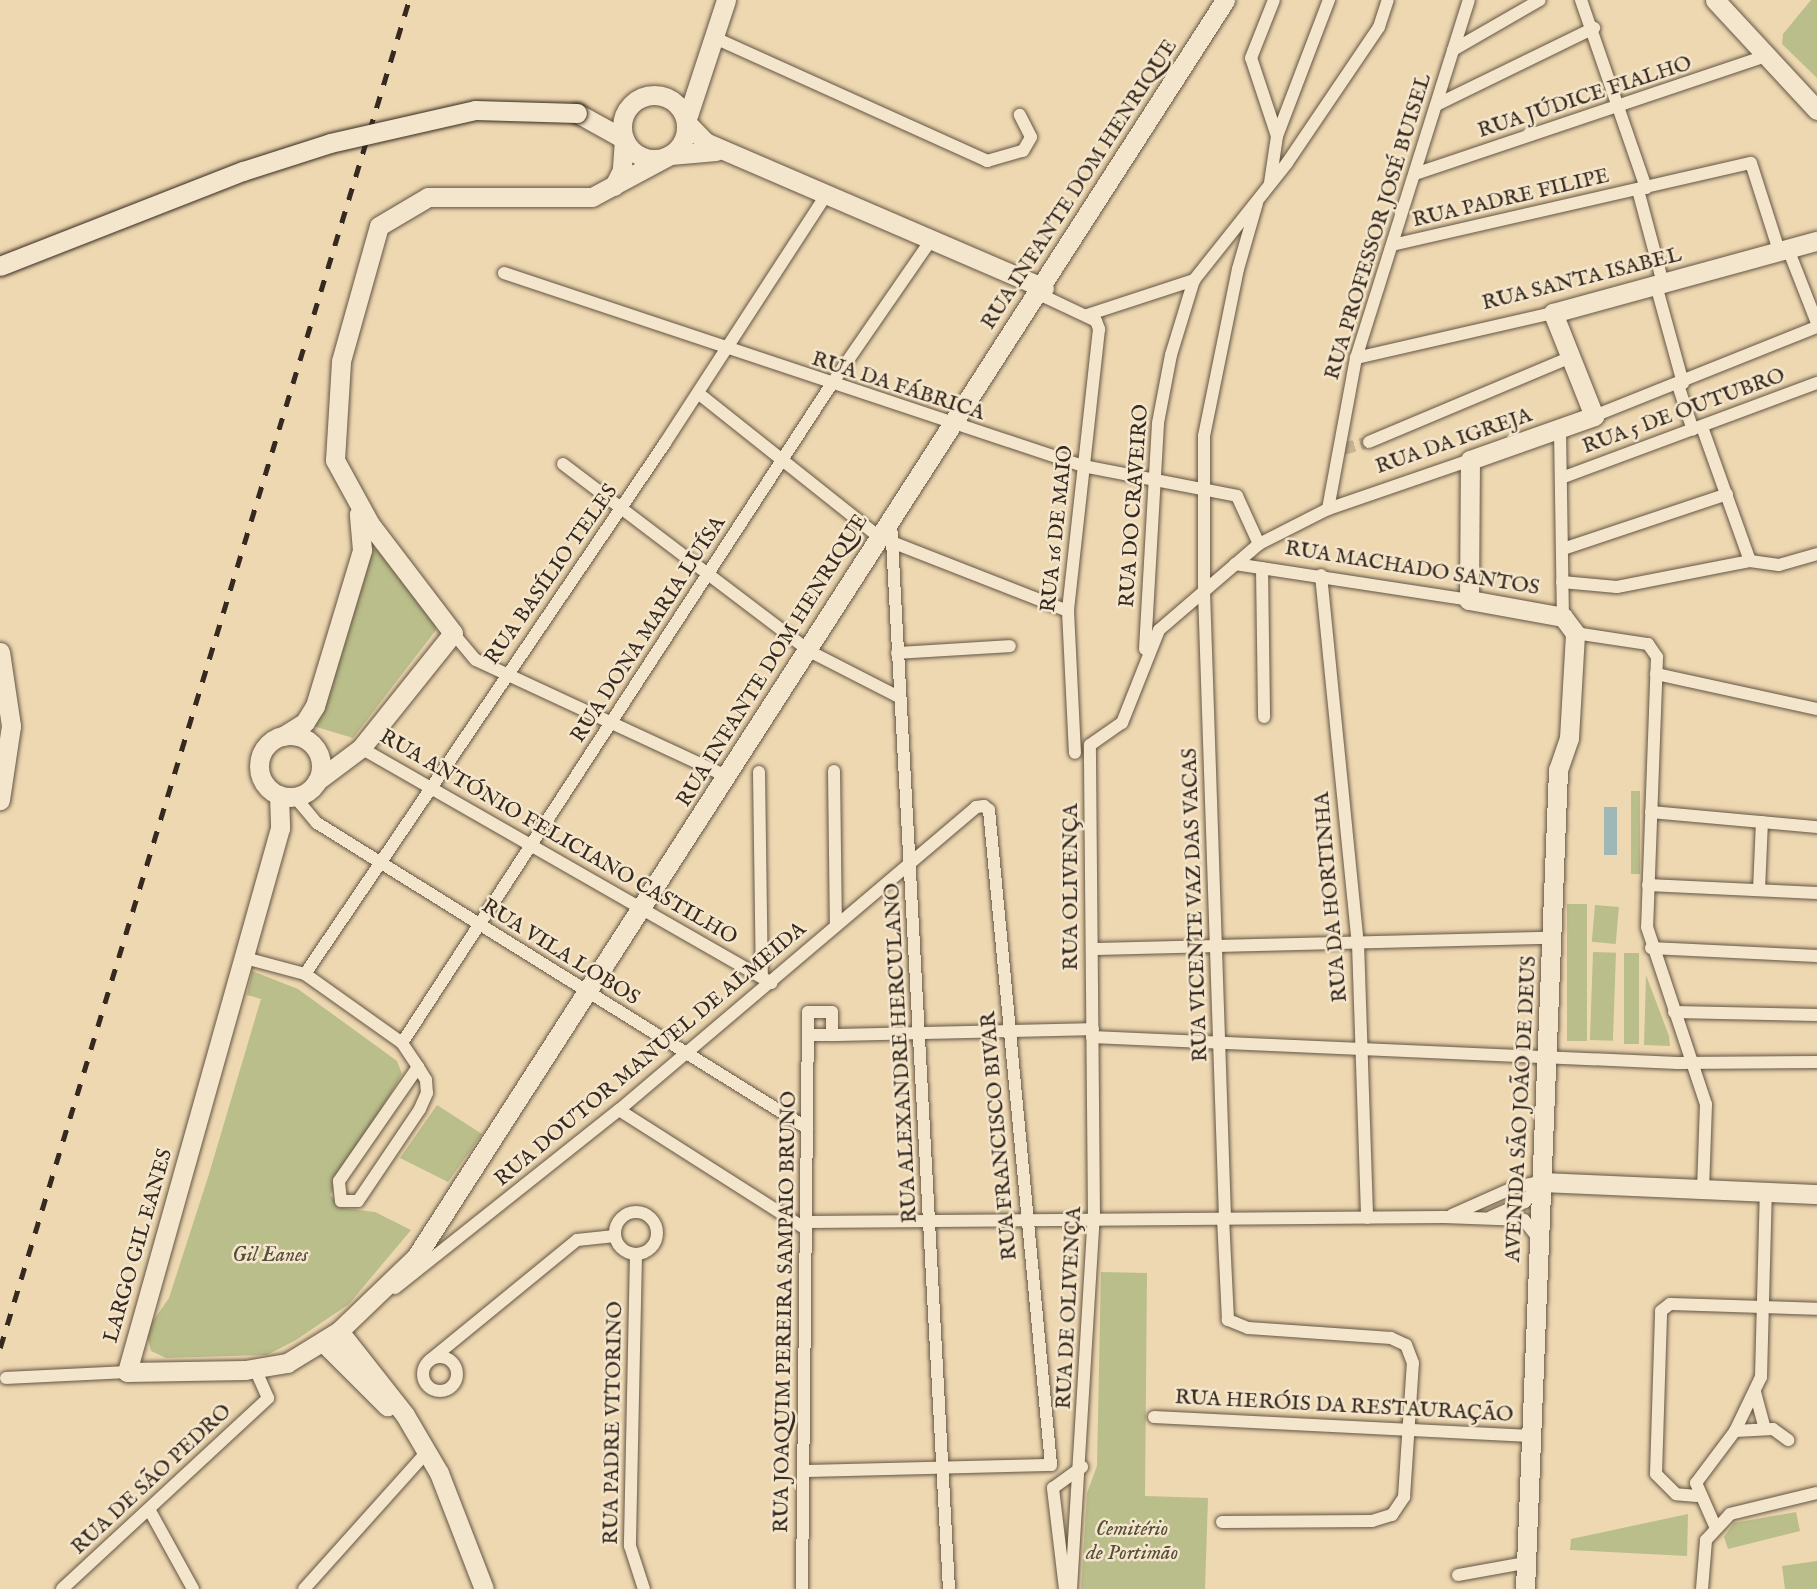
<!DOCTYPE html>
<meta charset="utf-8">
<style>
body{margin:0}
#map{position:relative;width:1817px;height:1589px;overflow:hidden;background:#eed8b1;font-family:"IM FELL English",serif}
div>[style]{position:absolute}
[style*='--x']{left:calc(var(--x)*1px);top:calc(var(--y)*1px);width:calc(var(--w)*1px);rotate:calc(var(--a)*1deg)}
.green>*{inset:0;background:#babe8a;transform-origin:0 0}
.water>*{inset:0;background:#9db8b6;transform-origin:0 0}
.street-tunnel>*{height:12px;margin-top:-6px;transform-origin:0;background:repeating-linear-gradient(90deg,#c9b594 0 12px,transparent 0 18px)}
.roads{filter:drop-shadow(0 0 2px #645544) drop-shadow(0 0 2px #645544)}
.street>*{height:12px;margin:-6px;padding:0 6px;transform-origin:6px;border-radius:6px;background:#f4e6cc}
.street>.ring{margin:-6px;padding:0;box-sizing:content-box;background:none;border:12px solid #f4e6cc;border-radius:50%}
.secondary>*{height:19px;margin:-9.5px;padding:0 9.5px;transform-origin:9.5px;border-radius:9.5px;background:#f4e6cc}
.secondary>.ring{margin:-9.5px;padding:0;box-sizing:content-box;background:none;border:19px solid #f4e6cc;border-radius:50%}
.rail>*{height:4.5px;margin-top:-2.25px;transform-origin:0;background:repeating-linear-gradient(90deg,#36291f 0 12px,transparent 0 24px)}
.bridges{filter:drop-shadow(0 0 2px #36291f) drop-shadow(0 0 2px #36291f)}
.secondary-bridge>*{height:19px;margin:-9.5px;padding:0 9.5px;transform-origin:9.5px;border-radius:9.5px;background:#f4e6cc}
span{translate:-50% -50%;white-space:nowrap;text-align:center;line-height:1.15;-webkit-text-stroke:5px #f4e6cc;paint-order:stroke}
.street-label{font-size:21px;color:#36291f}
.park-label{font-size:21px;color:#574e3a;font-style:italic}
</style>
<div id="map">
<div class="green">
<div style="clip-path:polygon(1811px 0,1817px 0,1817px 78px,1782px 44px,1783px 34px)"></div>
<div style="clip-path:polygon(370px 549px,379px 549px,436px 621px,436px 630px,353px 738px,313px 726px)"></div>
<div style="left:1631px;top:791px;width:9px;height:83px"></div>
<div style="left:1567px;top:904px;width:20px;height:137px"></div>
<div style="left:1595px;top:905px;width:24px;height:37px;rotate:5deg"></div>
<div style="left:1593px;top:952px;width:23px;height:88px;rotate:2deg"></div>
<div style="left:1624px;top:953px;width:15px;height:91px"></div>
<div style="clip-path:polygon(252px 971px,298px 989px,397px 1061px,402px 1074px,330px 1195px,342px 1208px,375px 1212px,411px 1230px,349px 1304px,296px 1340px,267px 1355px,166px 1358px,151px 1351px,146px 1331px,169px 1298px,209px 1174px,261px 999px,247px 995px)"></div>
<div style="clip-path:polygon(1646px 975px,1669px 1036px,1670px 1046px,1644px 1045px)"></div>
<div style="clip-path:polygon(437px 1105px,482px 1134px,448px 1182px,400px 1158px)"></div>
<div style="clip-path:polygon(1101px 1272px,1147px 1273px,1145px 1496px,1208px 1498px,1205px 1589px,1081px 1589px,1087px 1493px,1097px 1466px)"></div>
<div style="clip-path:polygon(1796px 1512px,1800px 1531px,1728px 1549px,1724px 1537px,1734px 1523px)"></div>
<div style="clip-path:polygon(1688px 1514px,1687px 1556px,1570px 1550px,1571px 1539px)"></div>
<div style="clip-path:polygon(1817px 1561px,1817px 1589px,1785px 1589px,1782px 1566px)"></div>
</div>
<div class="water">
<div style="left:1604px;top:807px;width:13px;height:48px"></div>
</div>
<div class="street-tunnel">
<div style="--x:1343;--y:449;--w:27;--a:-15"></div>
</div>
<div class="roads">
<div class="street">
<div style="--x:1581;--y:0;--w:199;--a:70.9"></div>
<div style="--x:715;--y:38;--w:299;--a:24.3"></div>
<div style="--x:987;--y:161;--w:37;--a:-16"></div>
<div style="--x:1023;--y:151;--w:16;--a:-60"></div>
<div style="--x:1031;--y:137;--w:25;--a:-117"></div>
<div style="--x:1453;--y:50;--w:100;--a:-29.9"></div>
<div style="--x:1436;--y:105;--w:176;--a:-26"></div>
<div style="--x:1277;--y:136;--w:146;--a:-69.1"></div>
<div style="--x:1415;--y:174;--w:370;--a:-18.6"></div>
<div style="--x:1270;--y:183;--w:48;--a:-81.5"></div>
<div style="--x:1277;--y:136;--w:82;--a:-108.4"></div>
<div style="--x:1251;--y:58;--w:62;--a:-68.4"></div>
<div style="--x:1638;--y:190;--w:96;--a:75"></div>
<div style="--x:1392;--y:245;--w:368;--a:-12.9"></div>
<div style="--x:1751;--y:163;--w:92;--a:72.3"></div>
<div style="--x:1788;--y:249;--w:79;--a:68.6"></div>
<div style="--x:504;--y:273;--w:610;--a:18.43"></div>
<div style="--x:1083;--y:466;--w:157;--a:11"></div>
<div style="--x:1237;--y:496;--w:53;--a:65.4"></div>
<div style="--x:1656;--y:285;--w:102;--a:74.6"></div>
<div style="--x:1039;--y:294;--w:63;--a:25.3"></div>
<div style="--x:1096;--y:321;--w:9;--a:69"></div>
<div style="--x:1099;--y:329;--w:284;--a:96.3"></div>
<div style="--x:1068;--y:611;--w:142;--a:87.2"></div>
<div style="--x:1087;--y:315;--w:113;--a:-18.1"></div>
<div style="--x:1194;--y:280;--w:149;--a:-51.5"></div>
<div style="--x:1287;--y:163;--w:164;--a:-55.9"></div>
<div style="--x:1379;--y:27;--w:28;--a:-72"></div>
<div style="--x:1356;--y:358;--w:202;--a:-12.9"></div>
<div style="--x:1678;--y:385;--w:47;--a:71.6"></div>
<div style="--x:698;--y:393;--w:231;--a:38.5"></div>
<div style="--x:879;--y:537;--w:203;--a:21.4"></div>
<div style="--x:1594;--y:416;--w:240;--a:-21.8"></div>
<div style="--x:1702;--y:427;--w:142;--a:70.3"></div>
<div style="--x:1560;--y:430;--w:187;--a:89.1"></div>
<div style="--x:1369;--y:442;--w:219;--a:-22.8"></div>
<div style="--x:563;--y:464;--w:309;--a:37.2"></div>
<div style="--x:809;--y:651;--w:101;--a:27.1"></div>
<div style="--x:1564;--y:477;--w:270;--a:-20.4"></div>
<div style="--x:1328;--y:509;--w:154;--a:-79.5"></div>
<div style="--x:1356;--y:358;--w:375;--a:-72.5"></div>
<div style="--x:891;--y:522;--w:1069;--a:86.89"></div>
<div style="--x:1563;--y:549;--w:173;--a:-18.5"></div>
<div style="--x:1235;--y:564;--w:237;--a:8.7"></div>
<div style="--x:1262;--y:568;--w:149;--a:89.2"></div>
<div style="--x:1321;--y:575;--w:370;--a:84.3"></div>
<div style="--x:1358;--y:943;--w:275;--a:88.1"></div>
<div style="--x:1562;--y:582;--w:55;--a:5.2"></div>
<div style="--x:1617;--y:587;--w:136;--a:-11.1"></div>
<div style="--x:1750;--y:561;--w:29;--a:8"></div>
<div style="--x:1779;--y:565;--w:40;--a:-16"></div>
<div style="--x:453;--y:633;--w:35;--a:50"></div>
<div style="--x:476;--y:660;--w:278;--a:24.9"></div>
<div style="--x:1575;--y:633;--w:74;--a:8.6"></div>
<div style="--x:1648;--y:644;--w:16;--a:55"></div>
<div style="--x:1657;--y:657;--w:270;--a:92.1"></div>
<div style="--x:1647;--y:927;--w:187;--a:71.6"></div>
<div style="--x:1706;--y:1104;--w:84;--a:92"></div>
<div style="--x:1145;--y:649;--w:226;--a:-86.7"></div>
<div style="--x:1158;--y:423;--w:69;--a:-79.2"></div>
<div style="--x:1171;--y:355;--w:78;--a:-73"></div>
<div style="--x:897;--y:653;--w:113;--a:-3.5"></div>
<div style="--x:1656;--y:674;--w:165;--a:12.3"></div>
<div style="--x:361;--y:748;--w:473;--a:29.8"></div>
<div style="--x:834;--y:771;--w:153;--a:89.3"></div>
<div style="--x:759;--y:772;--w:205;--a:89.2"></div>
<div style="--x:300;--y:803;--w:26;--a:50"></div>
<div style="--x:317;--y:823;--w:577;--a:31.9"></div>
<div style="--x:1651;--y:812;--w:167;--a:5.2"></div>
<div style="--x:1648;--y:885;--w:169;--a:2.7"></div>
<div style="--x:1759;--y:890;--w:68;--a:-87.5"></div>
<div style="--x:1651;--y:948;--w:166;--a:2.8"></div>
<div style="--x:1092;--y:949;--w:461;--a:-1.4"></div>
<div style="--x:245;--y:958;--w:62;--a:14.9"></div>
<div style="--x:305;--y:974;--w:119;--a:35.4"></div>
<div style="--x:402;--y:1043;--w:29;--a:56"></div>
<div style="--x:418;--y:1067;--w:15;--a:58"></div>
<div style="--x:426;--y:1080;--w:13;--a:86"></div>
<div style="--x:427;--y:1093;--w:17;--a:114"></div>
<div style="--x:420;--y:1109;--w:111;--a:124"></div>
<div style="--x:358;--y:1201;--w:17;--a:180"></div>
<div style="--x:341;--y:1201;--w:20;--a:-96"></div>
<div style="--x:339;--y:1181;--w:139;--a:-55.3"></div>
<div style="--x:305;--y:974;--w:642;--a:-55.86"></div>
<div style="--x:665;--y:443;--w:296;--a:-57"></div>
<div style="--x:1674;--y:1012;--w:143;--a:1.2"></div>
<div style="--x:832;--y:1035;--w:261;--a:-1.3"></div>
<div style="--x:1092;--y:1037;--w:586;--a:2.54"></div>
<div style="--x:1677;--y:1063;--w:140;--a:-0.4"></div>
<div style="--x:402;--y:1043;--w:785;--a:-56.9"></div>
<div style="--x:831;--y:385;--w:176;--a:-55.4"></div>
<div style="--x:619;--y:1110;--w:222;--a:32.5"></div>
<div class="ring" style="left:615px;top:1212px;width:30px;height:30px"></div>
<div style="--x:1452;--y:1215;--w:69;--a:-24"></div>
<div style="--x:1515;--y:1187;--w:25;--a:-11"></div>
<div style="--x:1491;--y:1217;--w:37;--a:-24"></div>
<div style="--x:1525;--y:1202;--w:24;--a:-52"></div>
<div style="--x:1225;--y:1218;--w:628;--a:-91.92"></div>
<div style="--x:1204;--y:590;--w:154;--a:-90"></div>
<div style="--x:1204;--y:436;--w:170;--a:-78.5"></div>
<div style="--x:1238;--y:269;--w:69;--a:-73.9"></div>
<div style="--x:806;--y:1222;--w:638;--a:-0.45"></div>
<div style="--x:1444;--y:1217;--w:80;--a:2.1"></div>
<div style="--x:1524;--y:1220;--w:23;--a:52"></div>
<div style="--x:636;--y:1254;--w:292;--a:91.2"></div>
<div style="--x:630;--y:1546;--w:45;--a:72"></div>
<div style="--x:395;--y:1288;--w:286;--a:-38.5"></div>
<div style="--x:619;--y:1110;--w:468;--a:-40.3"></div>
<div style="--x:976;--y:807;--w:8;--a:-7"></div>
<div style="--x:984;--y:806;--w:6;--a:39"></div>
<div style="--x:989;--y:810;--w:658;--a:84.59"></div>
<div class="ring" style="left:423px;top:1357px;width:22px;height:22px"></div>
<div style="--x:429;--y:1361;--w:191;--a:-39.3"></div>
<div style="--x:577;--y:1240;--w:38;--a:-6"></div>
<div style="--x:6;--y:1378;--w:121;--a:-2.8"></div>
<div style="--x:1755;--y:1392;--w:38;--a:75"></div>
<div style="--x:1154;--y:1417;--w:377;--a:2.9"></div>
<div style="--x:1735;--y:1431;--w:38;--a:-3"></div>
<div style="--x:1773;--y:1429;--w:19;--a:36"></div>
<div style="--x:803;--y:1471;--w:248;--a:-1.4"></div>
<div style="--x:1697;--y:1496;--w:21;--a:-175"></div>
<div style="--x:1676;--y:1494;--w:28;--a:-135"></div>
<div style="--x:1656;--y:1474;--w:163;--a:-88.2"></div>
<div style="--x:1661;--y:1311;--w:11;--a:-38"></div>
<div style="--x:1670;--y:1304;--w:147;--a:1.9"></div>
<div style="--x:150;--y:1511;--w:89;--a:61.1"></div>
<div style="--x:1222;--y:1522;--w:150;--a:-0.4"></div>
<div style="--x:1372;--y:1521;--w:21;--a:-17"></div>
<div style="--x:1392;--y:1515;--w:22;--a:-56"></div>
<div style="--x:1404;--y:1497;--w:134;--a:-86.2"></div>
<div style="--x:1413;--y:1363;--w:19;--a:-111"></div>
<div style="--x:1406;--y:1345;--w:17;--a:-155"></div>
<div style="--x:1391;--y:1338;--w:143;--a:-176"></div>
<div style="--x:1248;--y:1328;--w:22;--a:-158"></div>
<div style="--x:1228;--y:1320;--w:102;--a:-92.8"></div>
<div style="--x:1715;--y:1526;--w:47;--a:-113.8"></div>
<div style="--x:1696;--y:1483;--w:65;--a:-53.1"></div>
<div style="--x:1735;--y:1431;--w:60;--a:-64.3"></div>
<div style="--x:1761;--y:1377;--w:185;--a:-88.5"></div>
<div style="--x:1458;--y:1575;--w:68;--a:-10.2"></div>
<div style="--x:62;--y:1589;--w:281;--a:-42.8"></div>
<div style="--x:268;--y:1398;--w:32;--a:-114"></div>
<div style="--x:304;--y:1589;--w:183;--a:-48.1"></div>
<div style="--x:802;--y:1589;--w:577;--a:-89.4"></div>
<div style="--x:808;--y:1012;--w:24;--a:0"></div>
<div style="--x:832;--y:1012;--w:23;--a:90"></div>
<div style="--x:832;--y:1035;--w:24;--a:180"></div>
<div style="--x:1065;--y:1589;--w:102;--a:-96.8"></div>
<div style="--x:1053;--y:1488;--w:36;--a:-36"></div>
<div style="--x:1071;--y:1589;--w:372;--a:-86.5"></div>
<div style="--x:1094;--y:1218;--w:473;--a:-90.5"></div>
<div style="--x:1090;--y:745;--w:39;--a:-35"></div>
<div style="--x:1122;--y:723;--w:100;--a:-68.3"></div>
<div style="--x:1159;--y:630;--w:132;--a:-40.7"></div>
<div style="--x:1259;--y:544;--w:77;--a:-26.9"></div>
<div style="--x:1328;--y:509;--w:150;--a:-19"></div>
<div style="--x:1702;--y:1589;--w:49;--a:-85.3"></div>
<div style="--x:1706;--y:1540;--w:35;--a:-47"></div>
<div style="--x:1730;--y:1514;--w:89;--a:-13.6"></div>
</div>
<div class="secondary">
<div style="--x:726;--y:0;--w:128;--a:108.2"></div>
<div style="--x:686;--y:122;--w:28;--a:46"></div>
<div style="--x:705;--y:142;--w:369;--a:23.3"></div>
<div style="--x:1715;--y:0;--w:150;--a:47.2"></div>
<div class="ring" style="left:622px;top:95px;width:45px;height:45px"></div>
<div style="--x:577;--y:113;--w:54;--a:29"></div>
<div style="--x:624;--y:139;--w:31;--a:94"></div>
<div style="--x:622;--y:170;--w:18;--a:117"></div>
<div style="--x:0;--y:652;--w:75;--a:81.5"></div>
<div style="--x:11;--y:726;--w:75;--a:98.5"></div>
<div class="ring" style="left:259px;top:735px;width:43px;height:43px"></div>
<div style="--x:283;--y:736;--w:26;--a:-32"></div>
<div style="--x:305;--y:722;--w:19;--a:-58"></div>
<div style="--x:315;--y:706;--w:163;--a:-73.2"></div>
<div style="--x:362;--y:550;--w:36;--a:-95"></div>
<div style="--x:317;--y:781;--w:55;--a:-36.9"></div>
<div style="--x:361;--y:748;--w:147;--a:-51.3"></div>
<div style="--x:453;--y:633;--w:137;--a:-127.3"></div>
<div style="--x:370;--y:524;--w:73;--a:-118.7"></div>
<div style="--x:335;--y:460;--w:99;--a:-86.5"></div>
<div style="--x:341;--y:361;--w:140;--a:-74.3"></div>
<div style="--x:379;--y:226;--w:57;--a:-30.6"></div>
<div style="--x:428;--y:197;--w:164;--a:0"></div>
<div style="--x:592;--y:197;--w:89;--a:-28.3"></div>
<div style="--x:670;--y:155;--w:46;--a:-5"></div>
<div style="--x:279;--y:795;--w:33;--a:88"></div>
<div style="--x:280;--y:828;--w:565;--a:105.71"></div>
<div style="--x:127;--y:1372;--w:118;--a:-1"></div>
<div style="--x:245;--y:1370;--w:43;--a:-9.5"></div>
<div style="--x:287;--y:1363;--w:61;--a:-31.6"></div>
<div style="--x:339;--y:1331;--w:107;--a:-43.9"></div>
<div style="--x:416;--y:1257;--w:1495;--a:-57.23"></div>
<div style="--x:1540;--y:1182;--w:277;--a:2.5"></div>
<div style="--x:339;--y:1331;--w:107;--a:51.8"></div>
<div style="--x:405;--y:1415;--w:67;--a:59.6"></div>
<div style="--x:439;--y:1473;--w:124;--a:68.8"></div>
<div style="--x:323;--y:1342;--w:91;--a:45"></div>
<div style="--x:1525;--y:1589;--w:820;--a:-87.69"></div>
<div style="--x:1558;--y:770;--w:34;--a:-71"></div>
<div style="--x:1569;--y:738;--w:105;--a:-86.7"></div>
<div style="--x:1575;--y:633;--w:20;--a:-127"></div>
<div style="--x:1563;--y:617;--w:96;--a:-169.7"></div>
<div style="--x:1469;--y:600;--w:140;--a:-89.6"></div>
<div style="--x:1470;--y:460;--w:132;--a:-19.5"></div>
<div style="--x:1594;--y:416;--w:111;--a:-111.7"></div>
<div style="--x:1553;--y:313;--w:274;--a:-15.3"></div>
</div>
</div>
<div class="rail">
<div style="--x:0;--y:1348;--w:1409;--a:-73.12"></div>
</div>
<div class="bridges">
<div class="secondary-bridge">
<div style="--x:0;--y:266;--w:261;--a:-21.4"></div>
<div style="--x:243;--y:171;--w:91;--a:-17.8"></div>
<div style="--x:330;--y:143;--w:149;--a:-12.8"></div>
<div style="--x:475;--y:110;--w:102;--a:1.7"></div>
</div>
</div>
<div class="street-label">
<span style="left:1585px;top:98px;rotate:-18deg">RUA JÚDICE FIALHO</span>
<span style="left:1080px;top:185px;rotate:-57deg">RUA INFANTE DOM HENRIQUE</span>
<span style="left:1511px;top:199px;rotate:-13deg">RUA PADRE FILIPE</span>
<span style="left:1379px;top:227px;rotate:-73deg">RUA PROFESSOR JOSÉ BUISEL</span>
<span style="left:1582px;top:280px;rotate:-14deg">RUA SANTA ISABEL</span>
<span style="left:898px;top:387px;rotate:18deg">RUA DA FÁBRICA</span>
<span style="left:1684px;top:412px;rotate:-20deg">RUA 5 DE OUTUBRO</span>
<span style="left:1454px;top:442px;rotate:-19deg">RUA DA IGREJA</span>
<span style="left:1135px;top:506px;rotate:-86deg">RUA DO CRAVEIRO</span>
<span style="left:1058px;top:529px;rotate:-84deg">RUA 16 DE MAIO</span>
<span style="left:1412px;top:569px;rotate:9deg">RUA MACHADO SANTOS</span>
<span style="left:552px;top:575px;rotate:-55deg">RUA BASÍLIO TELES</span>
<span style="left:649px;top:630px;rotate:-57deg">RUA DONA MARIA LUÍSA</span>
<span style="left:773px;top:661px;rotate:-58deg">RUA INFANTE DOM HENRIQUE</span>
<span style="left:558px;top:838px;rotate:30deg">RUA ANTÓNIO FELICIANO CASTILHO</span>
<span style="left:1072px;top:887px;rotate:-90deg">RUA OLIVENÇA</span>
<span style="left:1332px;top:897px;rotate:-95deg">RUA DA HORTINHA</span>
<span style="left:1196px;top:905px;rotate:-92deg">RUA VICENTE VAZ DAS VACAS</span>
<span style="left:560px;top:953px;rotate:32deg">RUA VILA LOBOS</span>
<span style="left:902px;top:1053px;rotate:-93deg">RUA ALEXANDRE HERCULANO</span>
<span style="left:651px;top:1055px;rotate:-40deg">RUA DOUTOR MANUEL DE ALMEIDA</span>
<span style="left:1522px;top:1109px;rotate:-87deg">AVENIDA SÃO JOÃO DE DEUS</span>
<span style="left:1000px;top:1136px;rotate:-95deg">RUA FRANCISCO BIVAR</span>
<span style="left:139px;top:1246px;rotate:-74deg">LARGO GIL EANES</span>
<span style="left:1070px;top:1308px;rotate:-87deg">RUA DE OLIVENÇA</span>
<span style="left:786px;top:1312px;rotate:-89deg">RUA JOAQUIM PEREIRA SAMPAIO BRUNO</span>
<span style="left:1344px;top:1407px;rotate:3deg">RUA HERÓIS DA RESTAURAÇÃO</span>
<span style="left:614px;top:1423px;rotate:-89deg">RUA PADRE VITORINO</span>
<span style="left:152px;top:1480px;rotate:-43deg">RUA DE SÃO PEDRO</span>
</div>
<div class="park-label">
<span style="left:270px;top:1256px">Gil Eanes</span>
<span style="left:1132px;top:1542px">Cemitério<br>de Portimão</span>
</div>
</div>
